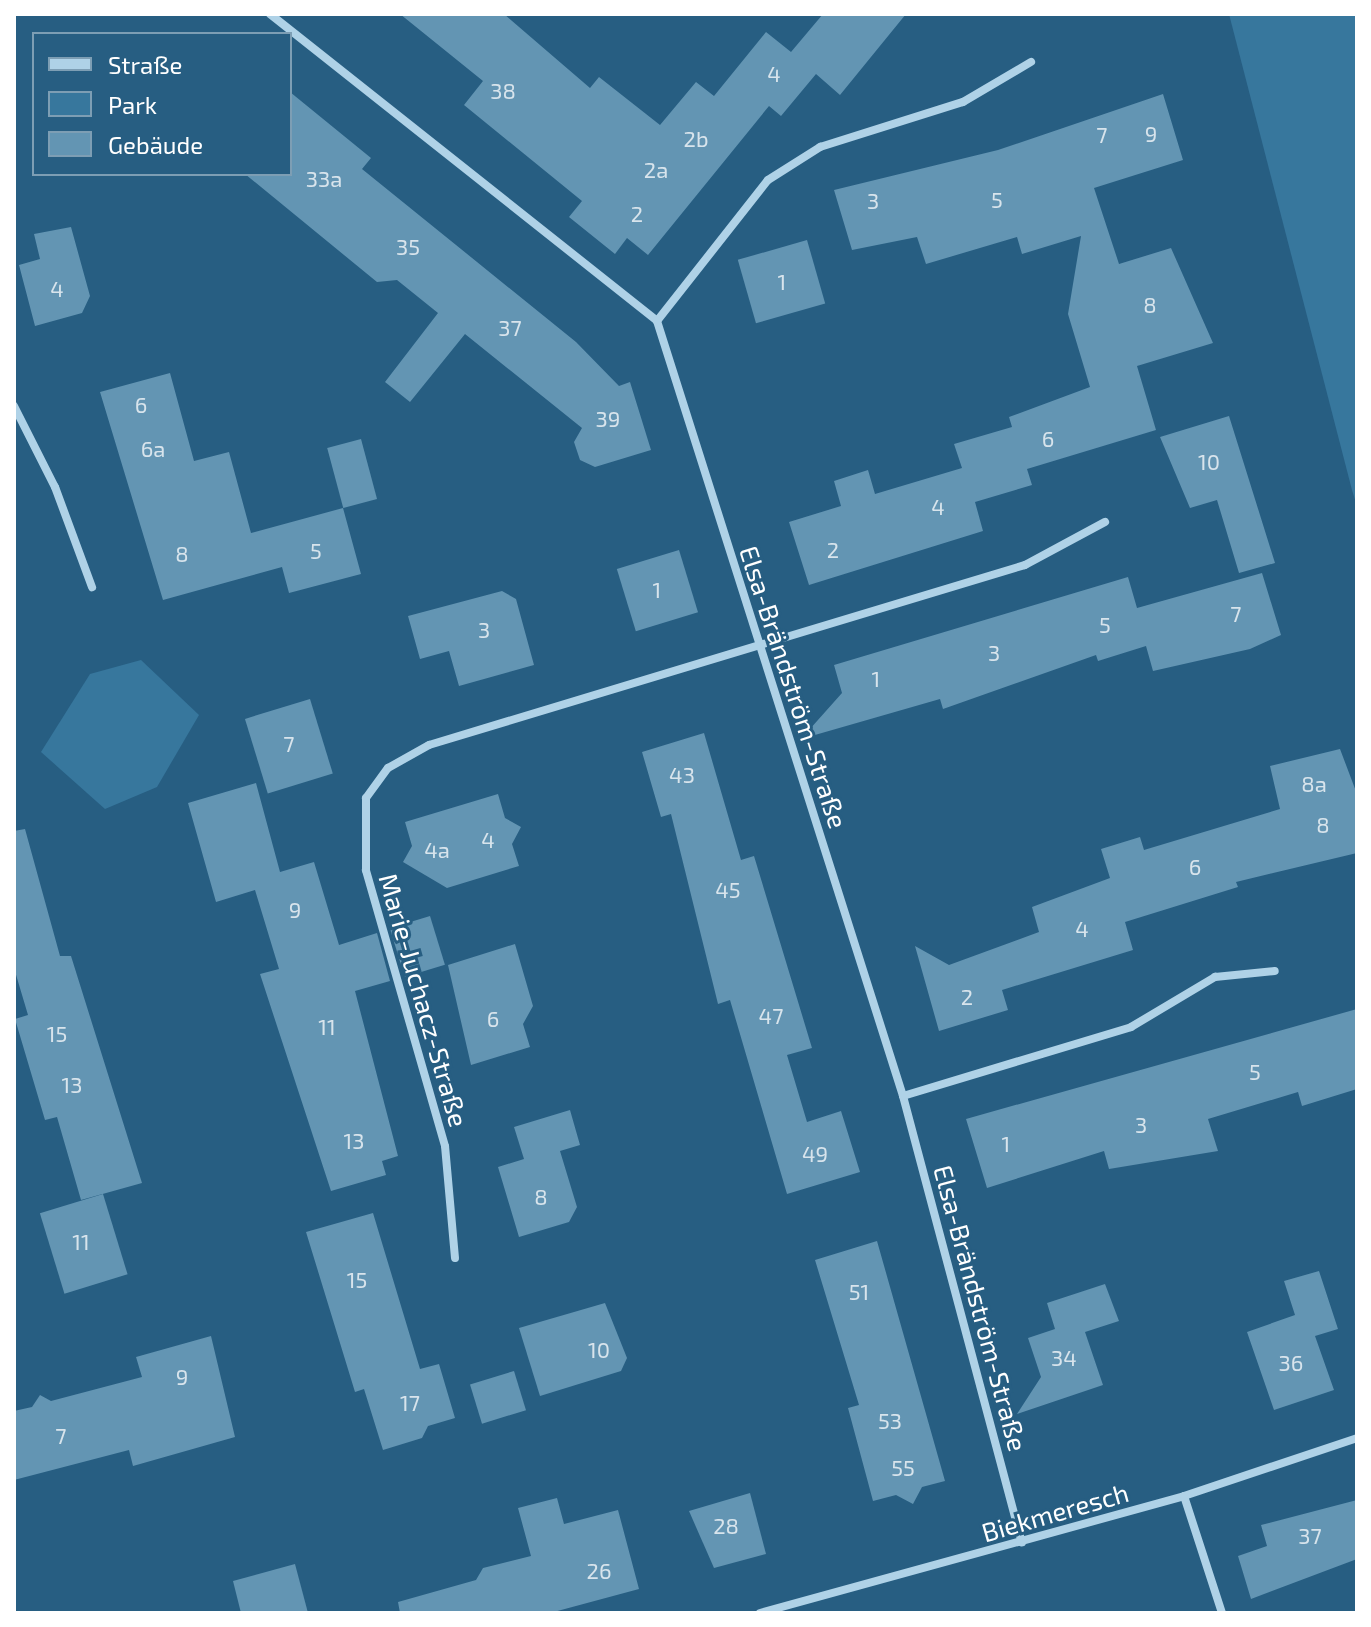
<!DOCTYPE html>
<meta charset="utf-8">
<style>
body{margin:0}
#map{position:relative;width:1371px;height:1627px;overflow:hidden;background:#275e82;font-family:"Exo 2",sans-serif}
div>[style]{position:absolute}
[style*='--x']{left:calc(var(--x)*1px);top:calc(var(--y)*1px);width:calc(var(--w)*1px);rotate:calc(var(--a)*1deg)}
.green>*{inset:0;background:#37779d}
.building>*{inset:0;background:#6395b3;transform-origin:0 0}
.minor>*{height:8px;margin:-4px;padding:0 4px;transform-origin:4px;border-radius:4px;background:#afd2e7}
span{translate:-50% -50%;white-space:nowrap;text-align:center;line-height:1.15;-webkit-text-stroke:6px #275e82;paint-order:stroke}
.number-label{font-size:22px;color:#d8e4ec}
.number-label span{-webkit-text-stroke-width:0}
.street-label{font-size:26px;color:#fff}
.frame{position:absolute;inset:0;border:16px solid #fff;pointer-events:none}
.legend{position:absolute;left:32px;top:32px;width:260px;height:144px;box-sizing:border-box;background:#275e82;border:2px solid #7d9eb4;margin:0;padding:10px 14px;list-style:none;font-size:24px;color:#fff}
.legend li{display:flex;align-items:center;gap:16px;height:40px}
.legend b{width:40px;border:2px solid #7d9eb4}
</style>
<div id="map">
<div class="green">
<div style="clip-path:polygon(1229px 14px,1357px 14px,1357px 506px,1352px 490px)"></div>
<div style="clip-path:polygon(141px 660px,199px 715px,157px 787px,105px 809px,41px 752px,90px 674px)"></div>
</div>
<div class="building">
<div style="clip-path:polygon(400px 14px,504px 14px,590px 88px,599px 77px,660px 125px,696px 82px,714px 96px,766px 32px,791px 52px,823px 14px,906px 14px,840px 95px,816px 74px,781px 116px,769px 106px,648px 255px,627px 238px,615px 254px,569px 217px,582px 201px,464px 105px,483px 81px)"></div>
<div style="clip-path:polygon(290px 92px,371px 158px,362px 169px,576px 342px,619px 386px,630px 382px,651px 450px,595px 467px,580px 460px,574px 442px,582px 428px,465px 334px,410px 402px,385px 382px,438px 313px,397px 280px,377px 282px,245px 174px,290px 174px)"></div>
<div style="clip-path:polygon(1163px 94px,1183px 160px,1094px 188px,1119px 264px,1171px 248px,1213px 343px,1137px 366px,1156px 430px,1027px 469px,1032px 485px,975px 502px,983px 531px,809px 585px,789px 522px,841px 506px,834px 481px,868px 470px,875px 494px,962px 468px,954px 444px,1012px 427px,1009px 417px,1090px 387px,1068px 314px,1081px 236px,1022px 254px,1017px 237px,926px 264px,917px 237px,852px 250px,834px 190px,998px 150px)"></div>
<div style="clip-path:polygon(71px 227px,90px 296px,82px 313px,35px 326px,19px 265px,40px 259px,34px 234px)"></div>
<div style="left:807px;top:240px;width:66px;height:72px;rotate:74deg"></div>
<div style="clip-path:polygon(170px 373px,194px 461px,229px 452px,251px 533px,343px 508px,361px 574px,289px 593px,282px 567px,163px 600px,100px 392px)"></div>
<div style="clip-path:polygon(1229px 416px,1275px 563px,1239px 573px,1217px 500px,1190px 508px,1160px 437px)"></div>
<div style="left:361px;top:439px;width:62px;height:35px;rotate:75deg"></div>
<div style="left:679px;top:550px;width:65px;height:65px;rotate:73deg"></div>
<div style="clip-path:polygon(1262px 573px,1281px 635px,1250px 649px,1153px 671px,1146px 646px,1098px 661px,1096px 655px,943px 709px,940px 699px,801px 739px,842px 693px,834px 665px,1128px 577px,1137px 608px)"></div>
<div style="clip-path:polygon(502px 591px,516px 599px,534px 665px,459px 686px,449px 651px,420px 659px,408px 616px)"></div>
<div style="left:310px;top:699px;width:78px;height:68px;rotate:73deg"></div>
<div style="clip-path:polygon(704px 733px,741px 860px,754px 856px,812px 1048px,787px 1055px,807px 1122px,841px 1111px,860px 1172px,787px 1194px,730px 1000px,718px 1004px,671px 814px,661px 817px,642px 752px)"></div>
<div style="clip-path:polygon(1340px 749px,1357px 794px,1357px 853px,1236px 882px,1238px 887px,1125px 922px,1133px 950px,1002px 990px,1008px 1010px,939px 1031px,915px 946px,949px 965px,1039px 932px,1032px 907px,1110px 878px,1101px 849px,1140px 837px,1144px 850px,1280px 809px,1270px 766px)"></div>
<div style="clip-path:polygon(256px 783px,280px 872px,314px 862px,339px 945px,377px 933px,390px 981px,355px 991px,398px 1156px,382px 1161px,386px 1175px,331px 1191px,260px 974px,279px 969px,255px 890px,216px 902px,188px 803px)"></div>
<div style="clip-path:polygon(498px 794px,505px 818px,521px 827px,512px 844px,519px 866px,447px 888px,403px 862px,412px 846px,405px 822px)"></div>
<div style="clip-path:polygon(25px 829px,60px 956px,71px 956px,142px 1183px,81px 1200px,57px 1117px,45px 1120px,15px 1019px,28px 1015px,14px 968px,14px 831px)"></div>
<div style="left:430px;top:916px;width:51px;height:42px;rotate:73deg"></div>
<div style="clip-path:polygon(515px 944px,533px 1006px,523px 1024px,530px 1047px,471px 1065px,448px 965px)"></div>
<div style="clip-path:polygon(1357px 1009px,1357px 1089px,1302px 1106px,1298px 1092px,1208px 1119px,1218px 1151px,1109px 1169px,1104px 1151px,987px 1188px,966px 1119px)"></div>
<div style="clip-path:polygon(570px 1110px,580px 1145px,560px 1151px,577px 1207px,569px 1222px,519px 1237px,498px 1167px,524px 1159px,514px 1127px)"></div>
<div style="left:103px;top:1194px;width:84px;height:66px;rotate:73deg"></div>
<div style="clip-path:polygon(373px 1213px,420px 1369px,439px 1364px,455px 1418px,428px 1426px,422px 1438px,383px 1450px,364px 1389px,355px 1392px,306px 1232px)"></div>
<div style="clip-path:polygon(877px 1241px,945px 1481px,922px 1487px,913px 1504px,896px 1495px,873px 1501px,848px 1408px,859px 1405px,815px 1260px)"></div>
<div style="clip-path:polygon(1319px 1271px,1338px 1329px,1315px 1336px,1334px 1390px,1274px 1410px,1247px 1332px,1295px 1315px,1284px 1281px)"></div>
<div style="clip-path:polygon(1105px 1284px,1119px 1321px,1085px 1332px,1103px 1385px,1017px 1414px,1041px 1377px,1028px 1338px,1055px 1329px,1047px 1303px)"></div>
<div style="clip-path:polygon(605px 1303px,627px 1358px,621px 1371px,540px 1396px,519px 1328px)"></div>
<div style="clip-path:polygon(211px 1336px,235px 1437px,133px 1466px,129px 1450px,14px 1480px,14px 1411px,32px 1407px,40px 1395px,51px 1401px,142px 1377px,136px 1357px)"></div>
<div style="left:514px;top:1371px;width:41px;height:46px;rotate:73deg"></div>
<div style="clip-path:polygon(750px 1493px,766px 1554px,714px 1568px,689px 1511px)"></div>
<div style="clip-path:polygon(557px 1498px,564px 1524px,618px 1510px,639px 1589px,550px 1613px,400px 1613px,398px 1602px,476px 1580px,483px 1568px,531px 1556px,518px 1508px)"></div>
<div style="clip-path:polygon(1357px 1500px,1357px 1559px,1251px 1599px,1238px 1556px,1267px 1546px,1261px 1525px)"></div>
<div style="clip-path:polygon(295px 1564px,308px 1613px,241px 1613px,233px 1581px)"></div>
</div>
<div class="minor">
<div style="--x:270;--y:14;--w:494;--a:38.4"></div>
<div style="--x:657;--y:321;--w:813;--a:72.39"></div>
<div style="--x:903;--y:1096;--w:462;--a:75.1"></div>
<div style="--x:657;--y:321;--w:179;--a:-51.8"></div>
<div style="--x:768;--y:180;--w:62;--a:-32.4"></div>
<div style="--x:820;--y:147;--w:150;--a:-17.5"></div>
<div style="--x:963;--y:102;--w:79;--a:-30.5"></div>
<div style="--x:14;--y:406;--w:91;--a:63.2"></div>
<div style="--x:55;--y:487;--w:107;--a:69.7"></div>
<div style="--x:903;--y:1096;--w:238;--a:-16.8"></div>
<div style="--x:1131;--y:1027;--w:98;--a:-30.8"></div>
<div style="--x:1215;--y:977;--w:60;--a:-5.7"></div>
<div style="--x:455;--y:1258;--w:112;--a:-95.1"></div>
<div style="--x:445;--y:1146;--w:287;--a:-106"></div>
<div style="--x:366;--y:870;--w:72;--a:-90"></div>
<div style="--x:366;--y:798;--w:37;--a:-54"></div>
<div style="--x:388;--y:768;--w:47;--a:-29.3"></div>
<div style="--x:429;--y:745;--w:623;--a:-16.81"></div>
<div style="--x:1025;--y:565;--w:91;--a:-28.3"></div>
<div style="--x:1184;--y:1496;--w:123;--a:72"></div>
<div style="--x:760;--y:1613;--w:440;--a:-15.4"></div>
<div style="--x:1184;--y:1496;--w:182;--a:-18.5"></div>
</div>
<div class="number-label">
<span style="left:774px;top:74px">4</span>
<span style="left:503px;top:91px">38</span>
<span style="left:1151px;top:134px">9</span>
<span style="left:1102px;top:135px">7</span>
<span style="left:696px;top:139px">2b</span>
<span style="left:656px;top:170px">2a</span>
<span style="left:324px;top:179px">33a</span>
<span style="left:997px;top:200px">5</span>
<span style="left:873px;top:201px">3</span>
<span style="left:637px;top:214px">2</span>
<span style="left:408px;top:247px">35</span>
<span style="left:782px;top:282px">1</span>
<span style="left:57px;top:289px">4</span>
<span style="left:1150px;top:305px">8</span>
<span style="left:510px;top:328px">37</span>
<span style="left:141px;top:405px">6</span>
<span style="left:608px;top:419px">39</span>
<span style="left:1048px;top:439px">6</span>
<span style="left:153px;top:449px">6a</span>
<span style="left:1209px;top:462px">10</span>
<span style="left:938px;top:507px">4</span>
<span style="left:833px;top:550px">2</span>
<span style="left:316px;top:551px">5</span>
<span style="left:182px;top:554px">8</span>
<span style="left:657px;top:590px">1</span>
<span style="left:1236px;top:614px">7</span>
<span style="left:1105px;top:625px">5</span>
<span style="left:484px;top:630px">3</span>
<span style="left:994px;top:653px">3</span>
<span style="left:876px;top:679px">1</span>
<span style="left:289px;top:744px">7</span>
<span style="left:682px;top:775px">43</span>
<span style="left:1314px;top:784px">8a</span>
<span style="left:1323px;top:825px">8</span>
<span style="left:488px;top:840px">4</span>
<span style="left:437px;top:850px">4a</span>
<span style="left:1195px;top:867px">6</span>
<span style="left:728px;top:890px">45</span>
<span style="left:295px;top:910px">9</span>
<span style="left:1082px;top:929px">4</span>
<span style="left:967px;top:997px">2</span>
<span style="left:771px;top:1016px">47</span>
<span style="left:493px;top:1019px">6</span>
<span style="left:327px;top:1027px">11</span>
<span style="left:57px;top:1034px">15</span>
<span style="left:1255px;top:1072px">5</span>
<span style="left:72px;top:1085px">13</span>
<span style="left:1141px;top:1125px">3</span>
<span style="left:354px;top:1141px">13</span>
<span style="left:1006px;top:1144px">1</span>
<span style="left:815px;top:1154px">49</span>
<span style="left:541px;top:1197px">8</span>
<span style="left:81px;top:1242px">11</span>
<span style="left:357px;top:1280px">15</span>
<span style="left:859px;top:1292px">51</span>
<span style="left:599px;top:1350px">10</span>
<span style="left:1064px;top:1358px">34</span>
<span style="left:1291px;top:1363px">36</span>
<span style="left:182px;top:1377px">9</span>
<span style="left:410px;top:1403px">17</span>
<span style="left:890px;top:1421px">53</span>
<span style="left:61px;top:1436px">7</span>
<span style="left:903px;top:1468px">55</span>
<span style="left:726px;top:1526px">28</span>
<span style="left:1310px;top:1536px">37</span>
<span style="left:599px;top:1571px">26</span>
</div>
<div class="street-label">
<span style="left:794px;top:687px;rotate:72deg">Elsa-Brändström-Straße</span>
<span style="left:424px;top:1000px;rotate:74deg">Marie-Juchacz-Straße</span>
<span style="left:981px;top:1308px;rotate:75deg">Elsa-Brändström-Straße</span>
<span style="left:1055px;top:1512px;rotate:-16deg">Biekmeresch</span>
</div>
<div class="frame"></div>
<ul class="legend">
<li><b style="height:10px;background:#afd2e7"></b>Straße</li>
<li><b style="height:22px;background:#37779d"></b>Park</li>
<li><b style="height:22px;background:#6395b3"></b>Gebäude</li>
</ul>
</div>
